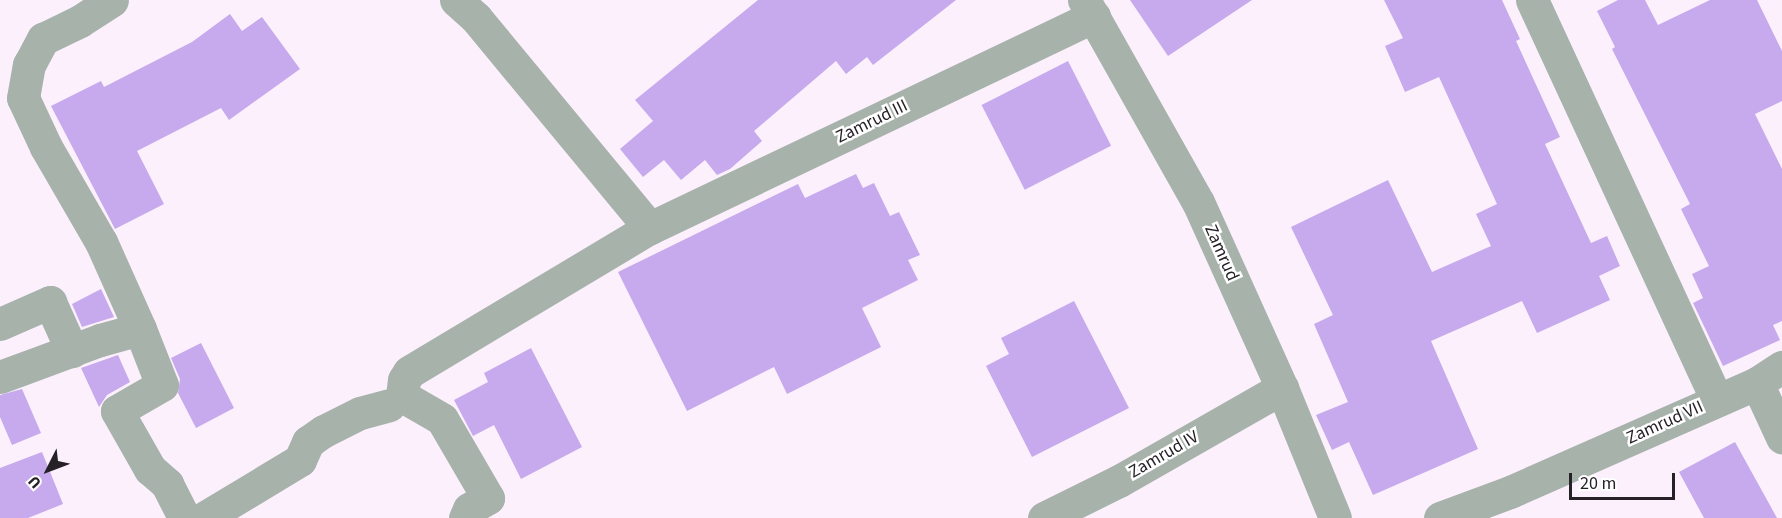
<!DOCTYPE html>
<style>
body{margin:0}
#map{position:relative;width:1782px;height:518px;overflow:hidden;background:#fbf0fc;font-family:"Source Sans 3",sans-serif}
div>[style]{position:absolute}
[style*='--x']{left:calc(var(--x)*1px);top:calc(var(--y)*1px);width:calc(var(--w)*1px);rotate:calc(var(--a)*1deg)}
.building>*{inset:0;background:#c7a9ed;transform-origin:0 0}
.minor>*{height:33px;margin:-16.5px;padding:0 16.5px;transform-origin:16.5px;border-radius:16.5px;background:#a7b2ab}
span{translate:-50% -50%;white-space:nowrap;text-align:center;line-height:1.15;-webkit-text-stroke:5px #fff;paint-order:stroke}
.street-label{font-size:18px;color:#262027}
.north{position:absolute;left:18px;top:440px;width:60px;height:60px;-webkit-text-stroke:4px #fff;paint-order:stroke;rotate:228deg;font-size:16px;font-weight:700;line-height:24px;text-align:center;color:#262027}
.north::after{content:'';display:block;margin:auto;width:21px;height:27px;background:#262027;clip-path:polygon(50% 0,100% 100%,50% 72%,0 100%)}
.scale{position:absolute;left:1569px;top:473px;width:106px;height:27px;box-sizing:border-box;border:3px solid #262027;border-top:0;padding-left:8px;font-size:18px;line-height:21px;white-space:nowrap;color:#262027;-webkit-text-stroke:4px #fff;paint-order:stroke}
</style>
<div id="map">
<div class="building">
<div style="clip-path:polygon(758px 0,956px 0,873px 65px,867px 57px,846px 74px,836px 61px,754px 131px,762px 141px,730px 169px,717px 175px,705px 160px,681px 180px,664px 160px,643px 177px,620px 149px,653px 121px,635px 100px)"></div>
<div style="clip-path:polygon(1130px 0,1252px 0,1168px 56px)"></div>
<div style="clip-path:polygon(1384px 0,1502px 0,1520px 39px,1516px 41px,1560px 137px,1545px 144px,1591px 243px,1607px 236px,1620px 266px,1599px 276px,1610px 300px,1537px 333px,1522px 301px,1431px 341px,1478px 449px,1373px 495px,1349px 442px,1332px 450px,1316px 415px,1348px 402px,1314px 324px,1333px 315px,1291px 227px,1388px 180px,1432px 272px,1491px 246px,1476px 214px,1497px 204px,1439px 77px,1405px 92px,1385px 46px,1403px 38px)"></div>
<div style="clip-path:polygon(1618px 0,1645px 0,1658px 25px,1710px 0,1757px 0,1782px 51px,1782px 101px,1755px 114px,1782px 169px,1782px 321px,1773px 325px,1780px 340px,1723px 366px,1693px 303px,1703px 298px,1692px 274px,1709px 266px,1681px 209px,1690px 204px,1612px 49px,1615px 47px,1597px 11px)"></div>
<div style="clip-path:polygon(230px 14px,242px 31px,262px 17px,300px 69px,229px 120px,221px 108px,137px 151px,164px 204px,115px 229px,51px 106px,101px 81px,104px 87px,192px 42px)"></div>
<div style="left:1068px;top:61px;width:95px;height:97px;rotate:63deg"></div>
<div style="clip-path:polygon(856px 174px,863px 188px,874px 183px,890px 216px,899px 212px,920px 255px,908px 260px,918px 280px,862px 308px,881px 347px,787px 394px,774px 367px,687px 411px,618px 272px,798px 184px,805px 198px)"></div>
<div style="clip-path:polygon(101px 289px,114px 317px,82px 327px,72px 304px)"></div>
<div style="clip-path:polygon(1074px 301px,1129px 408px,1032px 457px,986px 366px,1009px 354px,1001px 338px)"></div>
<div style="clip-path:polygon(201px 343px,234px 408px,196px 428px,178px 393px,180px 379px,171px 358px)"></div>
<div style="clip-path:polygon(531px 348px,582px 447px,521px 479px,494px 425px,473px 436px,454px 400px,488px 382px,484px 373px)"></div>
<div style="clip-path:polygon(118px 355px,130px 382px,107px 395px,99px 407px,81px 368px)"></div>
<div style="clip-path:polygon(22px 389px,41px 433px,12px 445px,0 417px,0 395px)"></div>
<div style="clip-path:polygon(1735px 442px,1777px 518px,1704px 518px,1679px 472px)"></div>
<div style="clip-path:polygon(42px 452px,63px 504px,28px 518px,0 518px,0 468px)"></div>
</div>
<div class="minor">
<div style="--x:456;--y:0;--w:27;--a:42"></div>
<div style="--x:476;--y:18;--w:273;--a:50.4"></div>
<div style="--x:1084;--y:0;--w:232;--a:60.6"></div>
<div style="--x:1198;--y:202;--w:204;--a:65.7"></div>
<div style="--x:1282;--y:388;--w:140;--a:67.8"></div>
<div style="--x:1532;--y:0;--w:441;--a:65.2"></div>
<div style="--x:0;--y:324;--w:55;--a:-23.7"></div>
<div style="--x:50;--y:302;--w:54;--a:65.8"></div>
<div style="--x:140;--y:329;--w:60;--a:68.6"></div>
<div style="--x:162;--y:385;--w:52;--a:150"></div>
<div style="--x:117;--y:411;--w:67;--a:60.4"></div>
<div style="--x:150;--y:469;--w:23;--a:41"></div>
<div style="--x:167;--y:484;--w:38;--a:63"></div>
<div style="--x:0;--y:377;--w:107;--a:-20.3"></div>
<div style="--x:100;--y:340;--w:41;--a:-15.4"></div>
<div style="--x:140;--y:329;--w:95;--a:-114.1"></div>
<div style="--x:101;--y:242;--w:110;--a:-120.1"></div>
<div style="--x:46;--y:147;--w:54;--a:-115.1"></div>
<div style="--x:23;--y:98;--w:34;--a:-80"></div>
<div style="--x:29;--y:65;--w:30;--a:-62"></div>
<div style="--x:43;--y:39;--w:41;--a:-25.9"></div>
<div style="--x:80;--y:21;--w:38;--a:-33"></div>
<div style="--x:1757;--y:383;--w:60;--a:65.2"></div>
<div style="--x:204;--y:518;--w:112;--a:-31.1"></div>
<div style="--x:300;--y:460;--w:20;--a:-66"></div>
<div style="--x:308;--y:442;--w:19;--a:-35"></div>
<div style="--x:324;--y:431;--w:40;--a:-26.6"></div>
<div style="--x:360;--y:413;--w:30;--a:-15"></div>
<div style="--x:465;--y:518;--w:10;--a:-66"></div>
<div style="--x:469;--y:509;--w:22;--a:-30"></div>
<div style="--x:488;--y:498;--w:91;--a:-120.2"></div>
<div style="--x:442;--y:419;--w:46;--a:-150.1"></div>
<div style="--x:402;--y:396;--w:16;--a:-83"></div>
<div style="--x:404;--y:380;--w:9;--a:-58"></div>
<div style="--x:409;--y:372;--w:281;--a:-30.9"></div>
<div style="--x:650;--y:228;--w:492;--a:-25.5"></div>
<div style="--x:1044;--y:518;--w:84;--a:-26.3"></div>
<div style="--x:1119;--y:481;--w:188;--a:-29.7"></div>
<div style="--x:1440;--y:518;--w:75;--a:-20.4"></div>
<div style="--x:1510;--y:492;--w:270;--a:-23.8"></div>
<div style="--x:1757;--y:383;--w:30;--a:-33"></div>
</div>
<div class="street-label">
<span style="left:872px;top:122px;rotate:-26deg">Zamrud III</span>
<span style="left:1221px;top:253px;rotate:66deg">Zamrud</span>
<span style="left:1665px;top:423px;rotate:-24deg">Zamrud VII</span>
<span style="left:1164px;top:455px;rotate:-30deg">Zamrud IV</span>
</div>
<div class="north">U</div>
<div class="scale">20 m</div>
</div>
